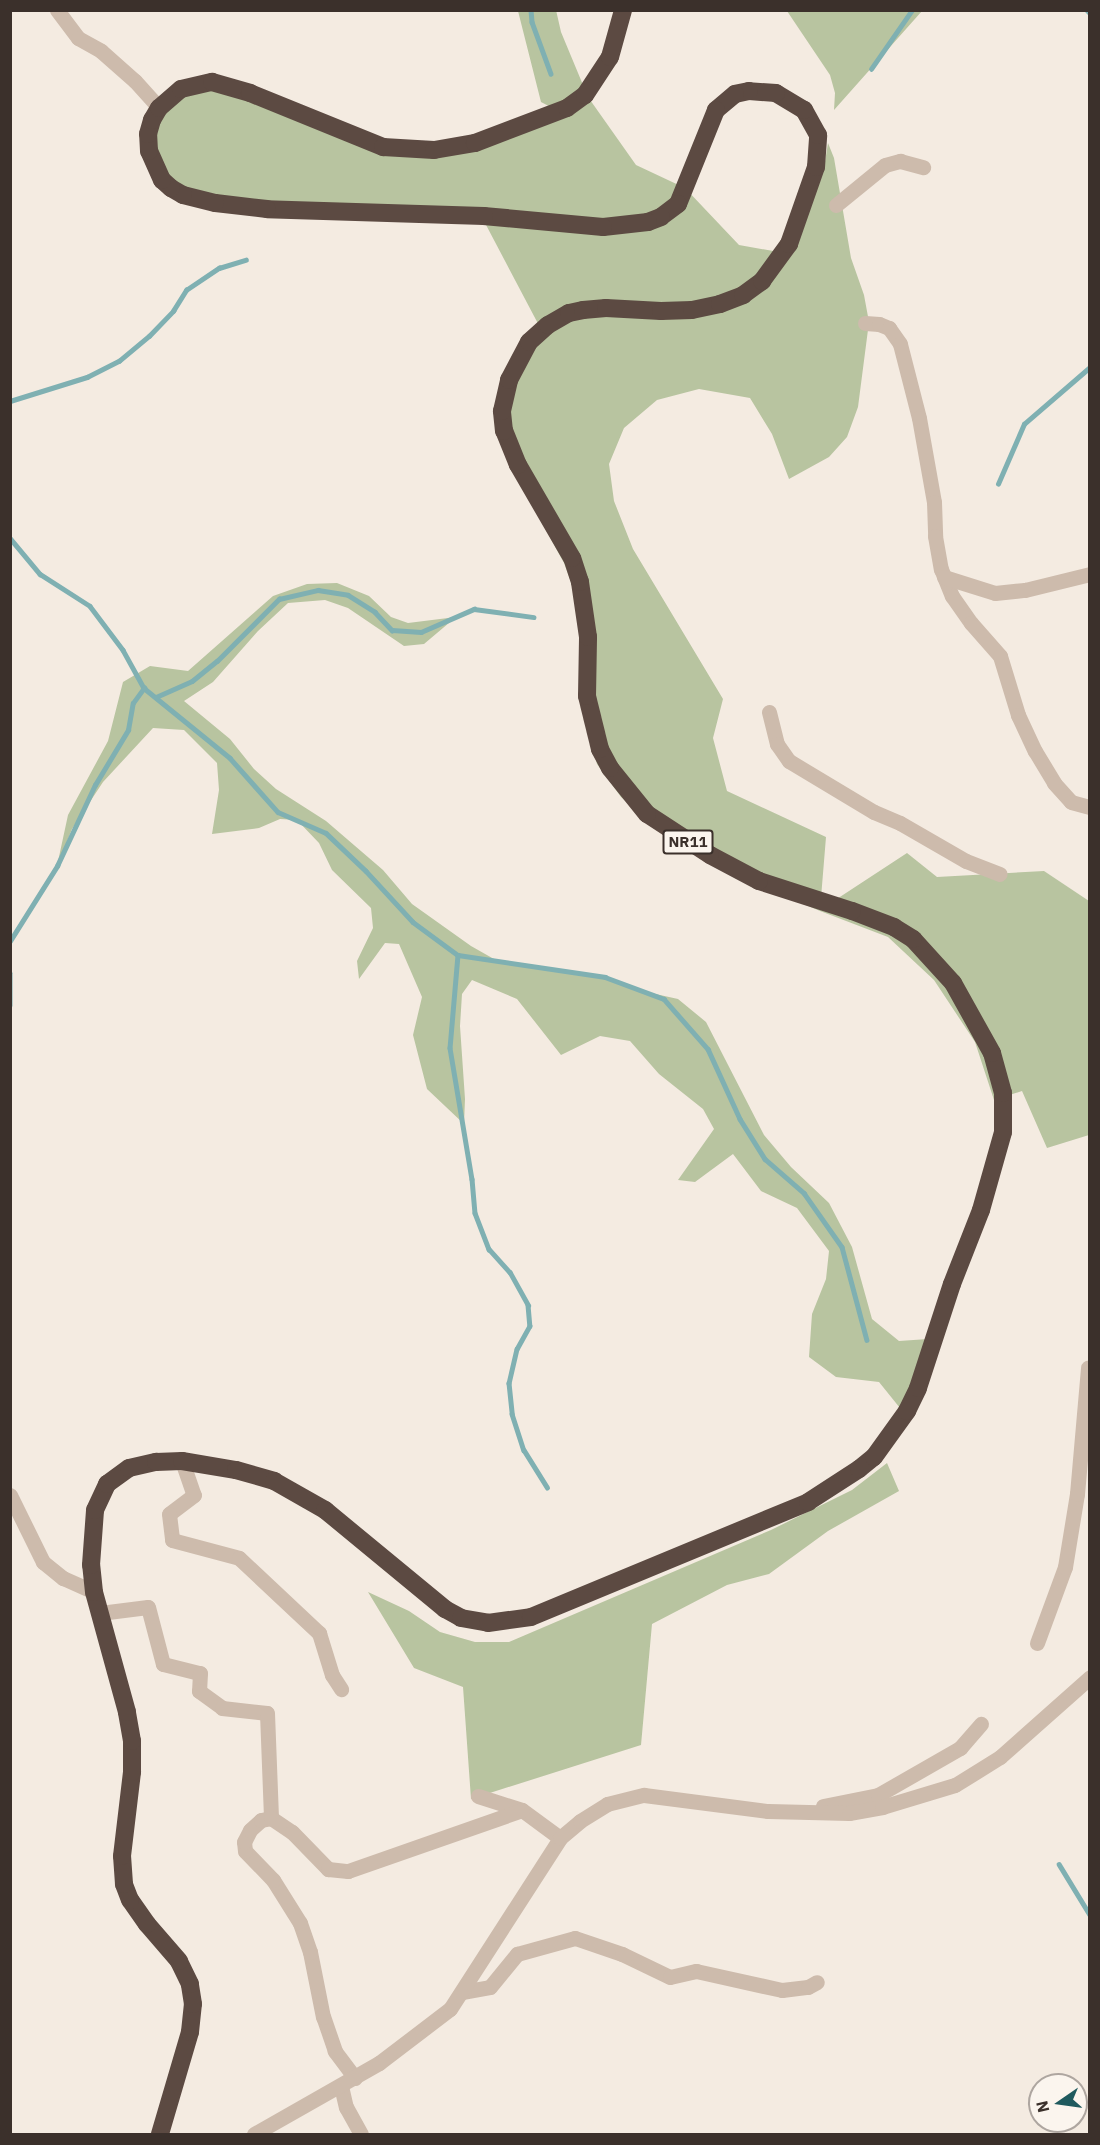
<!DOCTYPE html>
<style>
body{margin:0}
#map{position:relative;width:1100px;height:2145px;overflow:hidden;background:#f4ebe1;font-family:"IBM Plex Sans",sans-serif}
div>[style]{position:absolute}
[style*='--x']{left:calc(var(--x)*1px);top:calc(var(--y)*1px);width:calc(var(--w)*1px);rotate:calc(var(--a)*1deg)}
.green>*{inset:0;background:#b8c4a0}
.stream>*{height:4.5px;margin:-2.25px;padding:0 2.25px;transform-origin:2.25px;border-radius:2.25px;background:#7fb0b2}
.minor>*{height:15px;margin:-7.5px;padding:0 7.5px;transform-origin:7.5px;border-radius:7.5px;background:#cdbbac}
.highway>*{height:18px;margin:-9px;padding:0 9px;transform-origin:9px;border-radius:9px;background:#5c4a42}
span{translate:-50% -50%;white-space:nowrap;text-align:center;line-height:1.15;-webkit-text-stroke:6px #fbf5ee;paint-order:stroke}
.shield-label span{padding:2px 4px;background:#fbf5ee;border:2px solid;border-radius:4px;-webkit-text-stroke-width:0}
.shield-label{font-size:15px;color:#3b302b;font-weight:700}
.frame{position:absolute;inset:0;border:12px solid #3b302b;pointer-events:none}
.north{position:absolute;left:1028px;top:2073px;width:60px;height:60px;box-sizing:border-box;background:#fbf5ee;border:2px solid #aea6a0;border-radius:50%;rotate:257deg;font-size:16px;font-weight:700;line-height:24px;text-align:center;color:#3b302b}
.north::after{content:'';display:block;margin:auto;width:21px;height:27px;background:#1f5a5e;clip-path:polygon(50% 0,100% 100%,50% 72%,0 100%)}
</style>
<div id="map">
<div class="green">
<div style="clip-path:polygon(556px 10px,561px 32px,588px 97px,636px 165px,685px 188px,739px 245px,790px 254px,824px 168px,828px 143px,834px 158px,851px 258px,864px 295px,869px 322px,858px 407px,847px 437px,829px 457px,789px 479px,772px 434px,750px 398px,699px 389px,657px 400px,624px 428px,609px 464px,614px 501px,633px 549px,723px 699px,713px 738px,727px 791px,826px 837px,820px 910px,907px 853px,937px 877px,1044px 871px,1089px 901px,1089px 1135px,1047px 1148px,1022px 1091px,994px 1100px,975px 1042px,934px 980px,888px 937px,820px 911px,761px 886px,658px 830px,621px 797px,597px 764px,585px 718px,582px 612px,564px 563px,523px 488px,499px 395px,544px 335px,485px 223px,269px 213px,154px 179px,150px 112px,210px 86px,270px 107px,440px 155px,564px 114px,541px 102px,518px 11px)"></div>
<div style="clip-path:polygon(787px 11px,922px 11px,834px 110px,835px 93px,830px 75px)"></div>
<div style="clip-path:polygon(337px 583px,369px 596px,391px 617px,408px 623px,456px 617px,424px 644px,404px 646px,348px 608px,325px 600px,288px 603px,258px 631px,213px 682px,184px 701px,230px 739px,254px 769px,276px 789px,326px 821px,383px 870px,412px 904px,471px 946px,501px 963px,605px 977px,642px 991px,678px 999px,706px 1022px,764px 1135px,791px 1167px,829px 1203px,852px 1247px,872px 1319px,899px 1341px,928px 1339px,904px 1413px,879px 1382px,836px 1377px,809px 1357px,812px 1314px,826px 1279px,829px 1251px,797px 1208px,761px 1191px,733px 1154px,695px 1182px,678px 1180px,714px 1129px,703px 1109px,659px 1074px,630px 1041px,600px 1036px,561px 1055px,517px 999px,472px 980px,462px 994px,460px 1026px,465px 1099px,464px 1124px,427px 1089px,413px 1035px,422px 997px,399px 944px,385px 943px,359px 979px,357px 961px,373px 928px,371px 908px,332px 870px,319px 843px,297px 820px,280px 819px,259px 828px,212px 834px,219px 790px,217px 763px,184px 730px,153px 728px,103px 782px,72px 829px,57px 866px,68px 815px,108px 741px,123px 682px,150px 666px,188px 671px,273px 596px,307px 584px)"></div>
<div style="clip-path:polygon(887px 1463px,899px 1491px,828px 1531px,769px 1574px,727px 1585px,652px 1624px,641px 1745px,471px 1799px,463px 1687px,414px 1668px,368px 1592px,409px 1611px,440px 1632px,475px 1642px,509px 1642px,771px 1530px,852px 1490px)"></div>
</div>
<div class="stream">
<div style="--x:531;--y:10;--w:12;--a:85"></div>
<div style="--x:532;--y:22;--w:55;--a:69.9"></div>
<div style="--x:1087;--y:10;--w:4;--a:45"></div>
<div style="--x:871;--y:69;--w:72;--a:-55.2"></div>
<div style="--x:10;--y:401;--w:81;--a:-17.3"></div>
<div style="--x:87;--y:377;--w:36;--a:-27"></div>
<div style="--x:119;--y:361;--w:39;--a:-40"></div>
<div style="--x:149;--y:336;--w:35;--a:-46"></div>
<div style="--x:173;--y:311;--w:25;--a:-58"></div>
<div style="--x:186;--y:290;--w:40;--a:-34"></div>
<div style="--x:219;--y:268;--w:28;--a:-17"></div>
<div style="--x:998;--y:484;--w:65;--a:-66.6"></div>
<div style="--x:1024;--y:424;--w:87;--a:-40.8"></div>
<div style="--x:10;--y:538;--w:47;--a:50.2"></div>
<div style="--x:40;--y:574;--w:59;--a:32.6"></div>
<div style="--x:90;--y:606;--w:55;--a:53.1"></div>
<div style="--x:123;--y:650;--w:43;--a:61.1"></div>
<div style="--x:144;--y:688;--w:111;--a:39.1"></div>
<div style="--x:230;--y:758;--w:72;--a:48.4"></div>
<div style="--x:278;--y:812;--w:52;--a:23.6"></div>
<div style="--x:326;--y:833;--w:55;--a:43.5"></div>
<div style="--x:366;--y:871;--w:69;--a:47.3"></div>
<div style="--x:413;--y:922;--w:56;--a:36.3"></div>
<div style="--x:458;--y:955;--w:149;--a:8.5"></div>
<div style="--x:605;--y:977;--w:63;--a:20.4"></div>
<div style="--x:664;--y:999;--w:67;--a:48.7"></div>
<div style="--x:708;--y:1049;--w:77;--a:65.4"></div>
<div style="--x:740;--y:1119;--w:47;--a:58"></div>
<div style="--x:765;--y:1159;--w:52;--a:41.1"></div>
<div style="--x:804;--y:1193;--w:66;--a:54.9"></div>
<div style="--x:842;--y:1247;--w:96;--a:75"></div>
<div style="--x:156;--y:697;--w:39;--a:-24"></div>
<div style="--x:192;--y:681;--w:32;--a:-39"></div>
<div style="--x:217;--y:661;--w:88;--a:-45"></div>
<div style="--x:279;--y:599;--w:40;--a:-13"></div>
<div style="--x:318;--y:590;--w:30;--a:9"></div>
<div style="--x:348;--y:595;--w:32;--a:32"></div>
<div style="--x:375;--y:612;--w:25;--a:47"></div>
<div style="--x:392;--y:630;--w:29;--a:4"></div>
<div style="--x:421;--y:632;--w:58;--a:-23.5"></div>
<div style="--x:474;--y:609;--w:60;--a:7.7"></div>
<div style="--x:10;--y:941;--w:89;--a:-57.9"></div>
<div style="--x:57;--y:866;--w:89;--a:-64.9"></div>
<div style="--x:95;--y:785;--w:64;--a:-59"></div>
<div style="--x:128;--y:730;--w:27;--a:-80"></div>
<div style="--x:133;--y:703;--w:19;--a:-54"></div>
<div style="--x:458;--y:955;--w:93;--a:94.9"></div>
<div style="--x:450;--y:1048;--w:133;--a:80.5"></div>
<div style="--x:472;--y:1179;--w:34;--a:85"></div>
<div style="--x:475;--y:1213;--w:39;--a:69"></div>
<div style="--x:489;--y:1249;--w:31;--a:48"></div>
<div style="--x:510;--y:1272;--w:38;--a:61"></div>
<div style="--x:528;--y:1305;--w:21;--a:85"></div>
<div style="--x:530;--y:1326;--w:26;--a:119"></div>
<div style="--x:517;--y:1349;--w:35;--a:103"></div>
<div style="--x:509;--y:1383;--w:31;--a:84"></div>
<div style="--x:512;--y:1414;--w:38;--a:72"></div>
<div style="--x:524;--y:1450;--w:44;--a:58.1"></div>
<div style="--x:10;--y:973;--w:32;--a:90"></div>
<div style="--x:1059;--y:1864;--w:60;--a:58.7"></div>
</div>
<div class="minor">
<div style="--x:57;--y:10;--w:35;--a:53"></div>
<div style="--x:78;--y:38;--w:26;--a:29"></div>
<div style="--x:101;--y:51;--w:45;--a:41.4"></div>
<div style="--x:135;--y:81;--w:36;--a:48"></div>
<div style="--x:836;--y:205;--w:63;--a:-39.2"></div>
<div style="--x:885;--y:165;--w:16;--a:-15"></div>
<div style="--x:900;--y:161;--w:24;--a:15"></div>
<div style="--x:865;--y:323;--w:14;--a:4"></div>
<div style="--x:879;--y:324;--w:11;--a:22"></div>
<div style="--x:889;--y:328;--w:19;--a:55"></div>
<div style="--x:900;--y:344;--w:76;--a:75.6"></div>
<div style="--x:919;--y:418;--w:85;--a:79.9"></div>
<div style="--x:934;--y:502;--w:34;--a:88"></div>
<div style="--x:935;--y:536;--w:34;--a:80"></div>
<div style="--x:941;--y:569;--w:29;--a:68"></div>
<div style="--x:952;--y:596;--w:33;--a:55"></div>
<div style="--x:971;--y:623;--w:44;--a:48.7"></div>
<div style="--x:1000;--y:656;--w:62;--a:73"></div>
<div style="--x:1018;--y:715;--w:40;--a:65"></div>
<div style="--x:1035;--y:751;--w:37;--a:59"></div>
<div style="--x:1054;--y:783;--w:25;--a:48"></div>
<div style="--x:1071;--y:802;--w:20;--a:15"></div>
<div style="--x:944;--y:577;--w:53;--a:17.4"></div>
<div style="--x:995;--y:593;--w:30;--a:-6"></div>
<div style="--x:1025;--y:590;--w:67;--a:-13.8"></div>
<div style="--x:769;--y:712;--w:33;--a:76"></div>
<div style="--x:777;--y:744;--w:21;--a:55"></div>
<div style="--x:789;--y:761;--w:99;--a:31"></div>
<div style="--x:874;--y:812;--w:28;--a:23"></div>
<div style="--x:900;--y:823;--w:76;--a:29.9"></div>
<div style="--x:966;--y:861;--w:36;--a:21"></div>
<div style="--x:182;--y:1461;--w:36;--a:71"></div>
<div style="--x:194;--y:1495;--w:31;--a:143"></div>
<div style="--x:169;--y:1514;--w:26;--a:83"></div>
<div style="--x:172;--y:1540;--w:69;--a:15"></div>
<div style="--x:239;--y:1558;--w:110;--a:43.2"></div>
<div style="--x:319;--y:1633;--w:44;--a:72.8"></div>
<div style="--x:332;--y:1675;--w:17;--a:57"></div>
<div style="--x:10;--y:1495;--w:75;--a:63.8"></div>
<div style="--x:43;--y:1562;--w:26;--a:39"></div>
<div style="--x:63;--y:1578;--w:34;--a:24"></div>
<div style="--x:100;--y:1613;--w:48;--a:-7.1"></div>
<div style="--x:148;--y:1607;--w:59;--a:75.3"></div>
<div style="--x:163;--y:1664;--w:38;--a:14"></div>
<div style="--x:200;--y:1673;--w:18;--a:93"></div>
<div style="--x:199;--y:1691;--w:29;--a:36"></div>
<div style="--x:222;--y:1708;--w:45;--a:6.3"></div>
<div style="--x:267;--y:1713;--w:105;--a:87.8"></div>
<div style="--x:1037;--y:1643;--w:81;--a:-69.8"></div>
<div style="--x:1065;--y:1567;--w:74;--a:-80.7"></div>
<div style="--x:1077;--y:1494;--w:127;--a:-85"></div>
<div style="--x:478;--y:1796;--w:46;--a:17.7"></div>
<div style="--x:522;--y:1810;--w:47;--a:36.4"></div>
<div style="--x:823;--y:1806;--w:56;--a:-11.3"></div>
<div style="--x:878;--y:1795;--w:95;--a:-29.8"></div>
<div style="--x:960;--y:1748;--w:32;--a:-49"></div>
<div style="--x:462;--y:1992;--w:28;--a:-10"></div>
<div style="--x:490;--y:1987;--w:43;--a:-50.7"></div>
<div style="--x:517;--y:1954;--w:60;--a:-15.4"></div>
<div style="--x:575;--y:1938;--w:50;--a:18.8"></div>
<div style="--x:622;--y:1954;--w:53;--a:25.6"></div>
<div style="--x:670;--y:1977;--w:27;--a:-13"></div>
<div style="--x:696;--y:1971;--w:88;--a:12.5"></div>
<div style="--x:782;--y:1990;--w:26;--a:-7"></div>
<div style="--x:808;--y:1987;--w:10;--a:-29"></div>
<div style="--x:355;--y:2078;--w:34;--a:-127"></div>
<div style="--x:335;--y:2051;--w:36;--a:-109"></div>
<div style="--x:323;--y:2017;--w:66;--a:-101.3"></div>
<div style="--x:310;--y:1952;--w:31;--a:-109"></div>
<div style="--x:300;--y:1923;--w:51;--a:-122.1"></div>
<div style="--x:273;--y:1880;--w:40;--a:-134"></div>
<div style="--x:245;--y:1851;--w:9;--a:-96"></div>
<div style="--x:244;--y:1842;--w:13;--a:-63"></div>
<div style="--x:250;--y:1830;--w:15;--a:-42"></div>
<div style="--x:261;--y:1820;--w:10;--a:-11"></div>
<div style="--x:271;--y:1818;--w:25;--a:34"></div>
<div style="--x:292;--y:1832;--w:52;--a:45.8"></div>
<div style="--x:328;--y:1869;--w:20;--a:6"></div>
<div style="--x:348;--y:1871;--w:184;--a:-19.3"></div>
<div style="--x:341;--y:2086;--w:22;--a:77"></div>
<div style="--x:346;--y:2107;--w:31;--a:61"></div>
<div style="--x:254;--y:2134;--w:144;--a:-29.6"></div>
<div style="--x:379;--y:2063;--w:89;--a:-37.3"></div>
<div style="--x:450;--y:2009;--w:203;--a:-57.2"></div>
<div style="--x:560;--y:1838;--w:26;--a:-40"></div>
<div style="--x:580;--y:1821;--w:32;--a:-32"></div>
<div style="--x:607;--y:1804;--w:38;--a:-14"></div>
<div style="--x:644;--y:1795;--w:125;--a:7.4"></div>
<div style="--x:768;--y:1811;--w:81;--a:1.4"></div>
<div style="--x:849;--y:1813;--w:34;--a:-10"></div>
<div style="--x:882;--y:1807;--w:76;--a:-16.8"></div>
<div style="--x:955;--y:1785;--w:53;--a:-31.9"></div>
<div style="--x:1000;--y:1757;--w:120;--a:-41.6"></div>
</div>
<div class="highway">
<div style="--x:160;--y:2134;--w:106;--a:-73.6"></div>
<div style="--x:190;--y:2032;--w:28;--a:-84"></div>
<div style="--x:193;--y:2004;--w:20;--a:-99"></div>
<div style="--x:190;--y:1984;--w:25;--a:-116"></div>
<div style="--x:179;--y:1961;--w:49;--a:-130.9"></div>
<div style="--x:147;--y:1924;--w:29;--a:-125"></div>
<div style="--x:130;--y:1900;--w:17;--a:-111"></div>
<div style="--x:124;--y:1884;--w:28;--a:-94"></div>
<div style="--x:122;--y:1856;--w:85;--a:-83.2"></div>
<div style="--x:132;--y:1772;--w:31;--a:-90"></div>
<div style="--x:132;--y:1741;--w:29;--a:-100"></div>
<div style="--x:127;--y:1712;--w:124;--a:-105.4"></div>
<div style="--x:94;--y:1592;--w:27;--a:-96"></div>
<div style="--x:91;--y:1565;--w:55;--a:-85.8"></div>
<div style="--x:95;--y:1510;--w:29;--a:-65"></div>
<div style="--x:107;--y:1484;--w:27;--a:-36"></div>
<div style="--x:129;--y:1468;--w:28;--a:-13"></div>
<div style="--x:156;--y:1462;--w:26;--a:-2"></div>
<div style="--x:182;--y:1461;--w:55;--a:9.5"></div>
<div style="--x:236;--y:1470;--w:40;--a:16"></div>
<div style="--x:274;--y:1481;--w:59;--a:29.6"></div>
<div style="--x:325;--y:1510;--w:156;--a:39.5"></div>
<div style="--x:445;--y:1609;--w:18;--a:29"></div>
<div style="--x:461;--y:1618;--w:27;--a:10"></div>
<div style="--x:488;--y:1623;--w:43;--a:-7.9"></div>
<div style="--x:531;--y:1617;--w:300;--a:-22.5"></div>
<div style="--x:808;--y:1502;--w:61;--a:-32.9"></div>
<div style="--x:859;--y:1469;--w:19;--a:-39"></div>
<div style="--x:874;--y:1457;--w:57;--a:-54.3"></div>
<div style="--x:907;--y:1411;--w:25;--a:-64"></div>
<div style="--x:918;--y:1388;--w:109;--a:-71.9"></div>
<div style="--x:952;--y:1284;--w:79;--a:-68.6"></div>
<div style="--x:981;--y:1210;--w:81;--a:-74.2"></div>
<div style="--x:1003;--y:1132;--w:39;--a:-90"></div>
<div style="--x:1003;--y:1093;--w:41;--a:-105.4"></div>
<div style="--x:992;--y:1053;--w:80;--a:-119.1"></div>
<div style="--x:953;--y:983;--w:59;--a:-132.3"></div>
<div style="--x:913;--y:939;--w:22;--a:-148"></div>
<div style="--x:894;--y:927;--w:45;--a:-159.1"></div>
<div style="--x:852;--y:911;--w:98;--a:-162.1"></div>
<div style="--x:759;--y:881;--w:55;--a:-152"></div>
<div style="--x:710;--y:855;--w:75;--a:-146.9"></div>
<div style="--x:647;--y:814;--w:59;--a:-128.8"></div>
<div style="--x:610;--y:768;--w:21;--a:-118"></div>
<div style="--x:600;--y:749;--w:55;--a:-103.8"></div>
<div style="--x:587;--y:696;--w:59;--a:-89"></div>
<div style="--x:588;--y:637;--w:56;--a:-98.3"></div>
<div style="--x:580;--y:582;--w:25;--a:-108"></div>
<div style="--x:572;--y:558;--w:108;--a:-120.1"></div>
<div style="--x:518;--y:465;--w:37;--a:-112"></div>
<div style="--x:504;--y:431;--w:20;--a:-96"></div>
<div style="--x:502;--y:411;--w:32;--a:-77"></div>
<div style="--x:509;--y:380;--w:43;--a:-62.2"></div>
<div style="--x:529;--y:342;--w:25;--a:-42"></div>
<div style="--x:548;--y:325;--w:24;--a:-30"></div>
<div style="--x:569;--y:313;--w:14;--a:-12"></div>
<div style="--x:583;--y:310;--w:23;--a:-5"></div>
<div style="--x:606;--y:308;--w:55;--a:3.1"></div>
<div style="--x:661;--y:311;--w:31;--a:-2"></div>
<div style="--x:692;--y:310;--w:29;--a:-12"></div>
<div style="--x:720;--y:304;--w:25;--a:-21"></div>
<div style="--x:743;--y:295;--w:24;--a:-36"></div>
<div style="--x:762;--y:281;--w:46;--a:-53.9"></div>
<div style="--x:789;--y:244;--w:82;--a:-70.7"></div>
<div style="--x:816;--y:167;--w:32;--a:-86"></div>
<div style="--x:818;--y:135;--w:29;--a:-119"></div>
<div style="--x:804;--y:110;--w:33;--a:-149"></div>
<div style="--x:776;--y:93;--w:27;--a:-176"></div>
<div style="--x:749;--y:91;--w:14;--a:168"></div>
<div style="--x:735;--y:94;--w:25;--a:140"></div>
<div style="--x:716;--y:110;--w:101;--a:112"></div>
<div style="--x:678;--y:204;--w:21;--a:143"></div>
<div style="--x:661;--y:217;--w:14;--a:159"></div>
<div style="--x:648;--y:222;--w:45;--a:173.7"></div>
<div style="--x:603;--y:227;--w:120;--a:-174.7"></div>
<div style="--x:484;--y:216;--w:217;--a:-178.2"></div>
<div style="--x:267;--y:209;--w:52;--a:-173.4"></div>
<div style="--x:215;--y:203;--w:33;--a:-166"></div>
<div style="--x:183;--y:195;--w:14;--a:-150"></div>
<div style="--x:171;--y:188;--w:12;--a:-138"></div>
<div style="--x:162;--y:180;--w:32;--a:-114"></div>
<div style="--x:149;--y:151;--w:17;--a:-93"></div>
<div style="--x:148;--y:134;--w:15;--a:-74"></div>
<div style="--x:152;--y:120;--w:14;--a:-60"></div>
<div style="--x:159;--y:108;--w:29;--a:-41"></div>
<div style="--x:181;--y:89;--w:32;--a:-13"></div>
<div style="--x:212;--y:82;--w:40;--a:16"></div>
<div style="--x:250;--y:93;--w:144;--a:22.1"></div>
<div style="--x:383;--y:147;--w:51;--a:3.4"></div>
<div style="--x:434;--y:150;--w:42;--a:-9.7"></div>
<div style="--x:475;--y:143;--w:98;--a:-20.8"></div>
<div style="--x:567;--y:108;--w:22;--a:-36"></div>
<div style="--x:585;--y:95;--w:45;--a:-56.7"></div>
<div style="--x:610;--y:57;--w:49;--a:-74.5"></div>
</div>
<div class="shield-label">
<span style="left:688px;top:842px">NR11</span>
</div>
<div class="frame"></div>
<div class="north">N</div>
</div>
